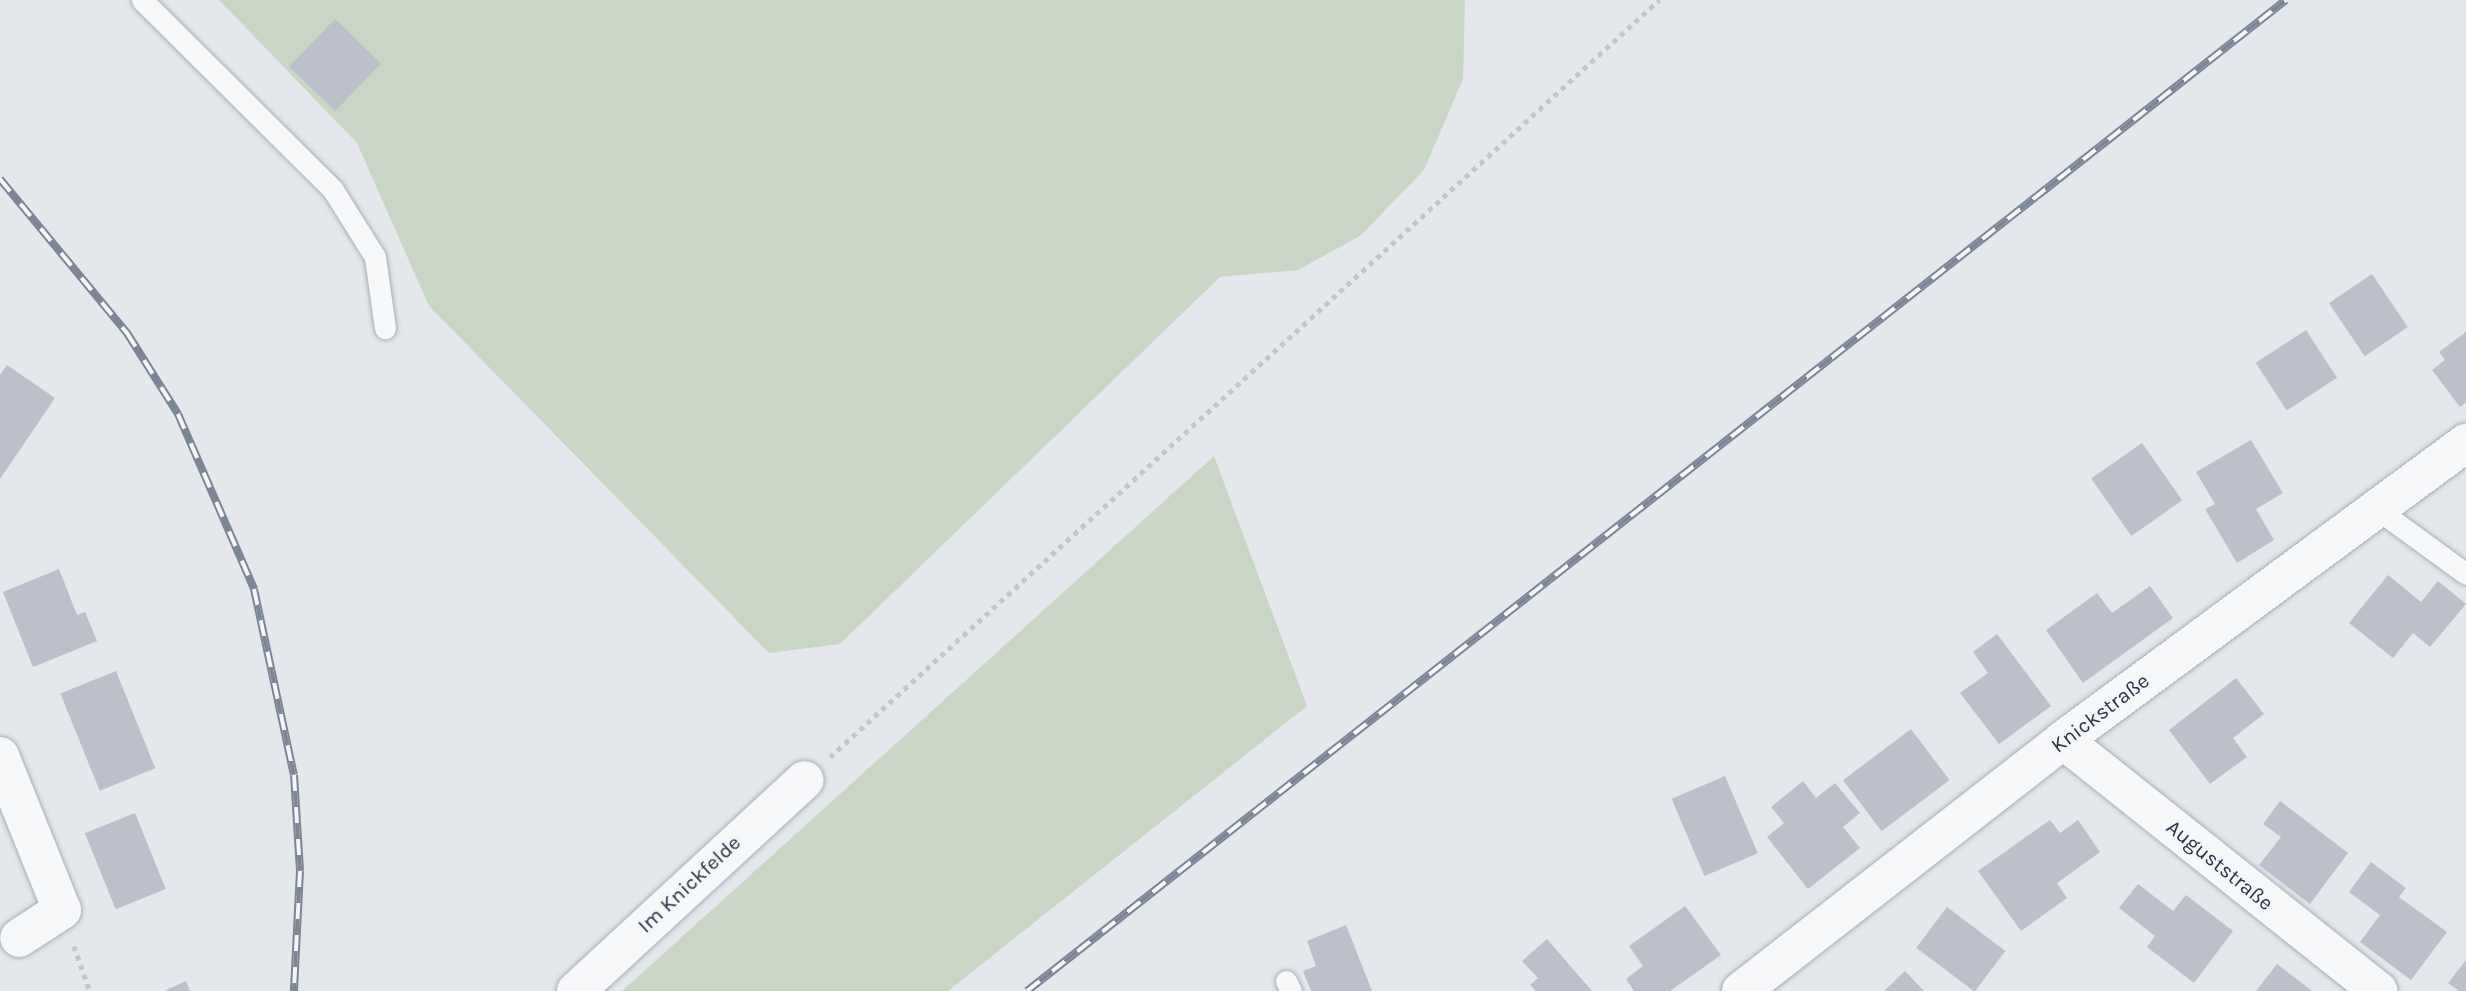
<!DOCTYPE html>
<meta charset="utf-8">
<style>
body{margin:0}
#map{position:relative;width:2466px;height:991px;overflow:hidden;background:#e4e7ec;font-family:Karla,sans-serif}
div>[style]{position:absolute}
[style*='--x']{left:calc(var(--x)*1px);top:calc(var(--y)*1px);width:calc(var(--w)*1px);rotate:calc(var(--a)*1deg)}
.green>*{inset:0;background:#c9d6c5}
.building>*{inset:0;background:#bbc0ca;transform-origin:0 0}
.path>*{height:4.5px;margin-top:-2.25px;transform-origin:0;background:repeating-linear-gradient(90deg,#c2c5cb 0 5px,transparent 0 10px)}
.roads{filter:drop-shadow(0 0 2px #a9aeb7) drop-shadow(0 0 2px #a9aeb7)}
.lane>*{height:21px;margin:-10.5px;padding:0 10.5px;transform-origin:10.5px;border-radius:10.5px;background:#f7f8fa}
.street>*{height:38px;margin:-19px;padding:0 19px;transform-origin:19px;border-radius:19px;background:#f7f8fa}
.rail>*{height:8px;margin-top:-4px;transform-origin:0;background:repeating-linear-gradient(90deg,#f4f6f9 0 16px,#7d8696 0 32px);box-sizing:border-box;border-block:2px solid #7d8696}
span{translate:-50% -50%;white-space:nowrap;text-align:center;line-height:1.15;-webkit-text-stroke:5px #f4f6f9;paint-order:stroke}
.street-label{font-size:21px;color:#2b3445}
</style>
<div id="map">
<div class="green">
<div style="clip-path:polygon(219px 0,1465px 0,1463px 79px,1424px 170px,1360px 236px,1298px 270px,1220px 277px,840px 644px,769px 653px,429px 306px,357px 143px)"></div>
<div style="clip-path:polygon(1214px 456px,1307px 706px,948px 991px,622px 991px)"></div>
</div>
<div class="building">
<div style="left:335px;top:19px;width:64px;height:66px;rotate:44deg"></div>
<div style="left:2372px;top:274px;width:64px;height:52px;rotate:56deg"></div>
<div style="left:2306px;top:330px;width:57px;height:60px;rotate:57deg"></div>
<div style="clip-path:polygon(2466px 332px,2466px 403px,2460px 407px,2432px 370px,2445px 360px,2439px 352px)"></div>
<div style="clip-path:polygon(7px 365px,55px 398px,0 479px,0 375px)"></div>
<div style="clip-path:polygon(2251px 440px,2283px 493px,2256px 509px,2274px 540px,2237px 563px,2205px 509px,2215px 504px,2196px 472px)"></div>
<div style="left:2142px;top:443px;width:70px;height:62px;rotate:55deg"></div>
<div style="clip-path:polygon(59px 569px,77px 615px,85px 612px,97px 641px,33px 667px,3px 592px)"></div>
<div style="clip-path:polygon(2388px 575px,2421px 602px,2438px 581px,2466px 604px,2430px 647px,2413px 633px,2393px 658px,2349px 623px)"></div>
<div style="clip-path:polygon(2150px 586px,2173px 618px,2083px 683px,2046px 630px,2097px 593px,2112px 613px)"></div>
<div style="clip-path:polygon(1997px 634px,2051px 706px,1999px 744px,1960px 693px,1988px 673px,1973px 652px)"></div>
<div style="left:116px;top:671px;width:105px;height:60px;rotate:68deg"></div>
<div style="clip-path:polygon(2236px 678px,2264px 714px,2233px 738px,2247px 757px,2210px 784px,2169px 730px)"></div>
<div style="left:1911px;top:729px;width:64px;height:85px;rotate:53deg"></div>
<div style="left:1725px;top:776px;width:84px;height:58px;rotate:67deg"></div>
<div style="clip-path:polygon(1803px 781px,1816px 798px,1835px 783px,1860px 813px,1843px 827px,1860px 848px,1808px 889px,1767px 837px,1784px 823px,1771px 807px)"></div>
<div style="clip-path:polygon(2280px 801px,2348px 853px,2310px 904px,2259px 865px,2281px 837px,2263px 824px)"></div>
<div style="left:135px;top:813px;width:82px;height:54px;rotate:68deg"></div>
<div style="clip-path:polygon(2050px 820px,2060px 833px,2078px 820px,2100px 852px,2057px 883px,2067px 898px,2021px 931px,1978px 871px)"></div>
<div style="clip-path:polygon(2371px 862px,2406px 888px,2399px 897px,2447px 932px,2411px 980px,2360px 942px,2380px 915px,2349px 892px)"></div>
<div style="clip-path:polygon(2138px 884px,2173px 911px,2186px 895px,2233px 931px,2194px 983px,2147px 947px,2155px 936px,2119px 908px)"></div>
<div style="clip-path:polygon(1685px 906px,1721px 955px,1670px 991px,1634px 991px,1626px 979px,1643px 966px,1629px 946px)"></div>
<div style="left:1947px;top:907px;width:73px;height:51px;rotate:37deg"></div>
<div style="clip-path:polygon(1346px 925px,1372px 991px,1311px 991px,1303px 971px,1316px 966px,1307px 941px)"></div>
<div style="clip-path:polygon(1547px 939px,1592px 991px,1536px 991px,1530px 985px,1538px 978px,1522px 961px)"></div>
<div style="clip-path:polygon(2466px 960px,2466px 991px,2459px 991px,2448px 983px)"></div>
<div style="clip-path:polygon(2277px 964px,2312px 991px,2256px 991px)"></div>
<div style="clip-path:polygon(1905px 971px,1924px 991px,1884px 991px)"></div>
<div style="clip-path:polygon(186px 981px,190px 991px,164px 991px)"></div>
</div>
<div class="path">
<div style="--x:830;--y:757;--w:1123;--a:-42.4"></div>
<div style="--x:74;--y:946;--w:48;--a:70.4"></div>
</div>
<div class="roads">
<div class="lane">
<div style="--x:142;--y:0;--w:269;--a:44.8"></div>
<div style="--x:333;--y:190;--w:79;--a:57.9"></div>
<div style="--x:375;--y:257;--w:72;--a:82"></div>
<div style="--x:2377;--y:509;--w:110;--a:36.1"></div>
<div style="--x:1286;--y:981;--w:11;--a:63"></div>
</div>
<div class="street">
<div style="--x:2063;--y:740;--w:403;--a:38.5"></div>
<div style="--x:0;--y:756;--w:166;--a:68.1"></div>
<div style="--x:62;--y:910;--w:51;--a:146.9"></div>
<div style="--x:576;--y:991;--w:311;--a:-42.7"></div>
<div style="--x:1741;--y:991;--w:408;--a:-37.9"></div>
<div style="--x:2063;--y:740;--w:501;--a:-36.39"></div>
</div>
</div>
<div class="rail">
<div style="--x:0;--y:179;--w:200;--a:50.5"></div>
<div style="--x:127;--y:333;--w:96;--a:57.8"></div>
<div style="--x:178;--y:414;--w:191;--a:66.5"></div>
<div style="--x:254;--y:589;--w:190;--a:77.9"></div>
<div style="--x:294;--y:775;--w:96;--a:86.4"></div>
<div style="--x:300;--y:871;--w:120;--a:92.9"></div>
<div style="--x:1027;--y:991;--w:1602;--a:-38.21"></div>
</div>
<div class="street-label">
<span style="left:2100px;top:713px;rotate:-37deg">Knickstraße</span>
<span style="left:2220px;top:865px;rotate:39deg">Auguststraße</span>
<span style="left:689px;top:884px;rotate:-43deg">Im Knickfelde</span>
</div>
</div>
